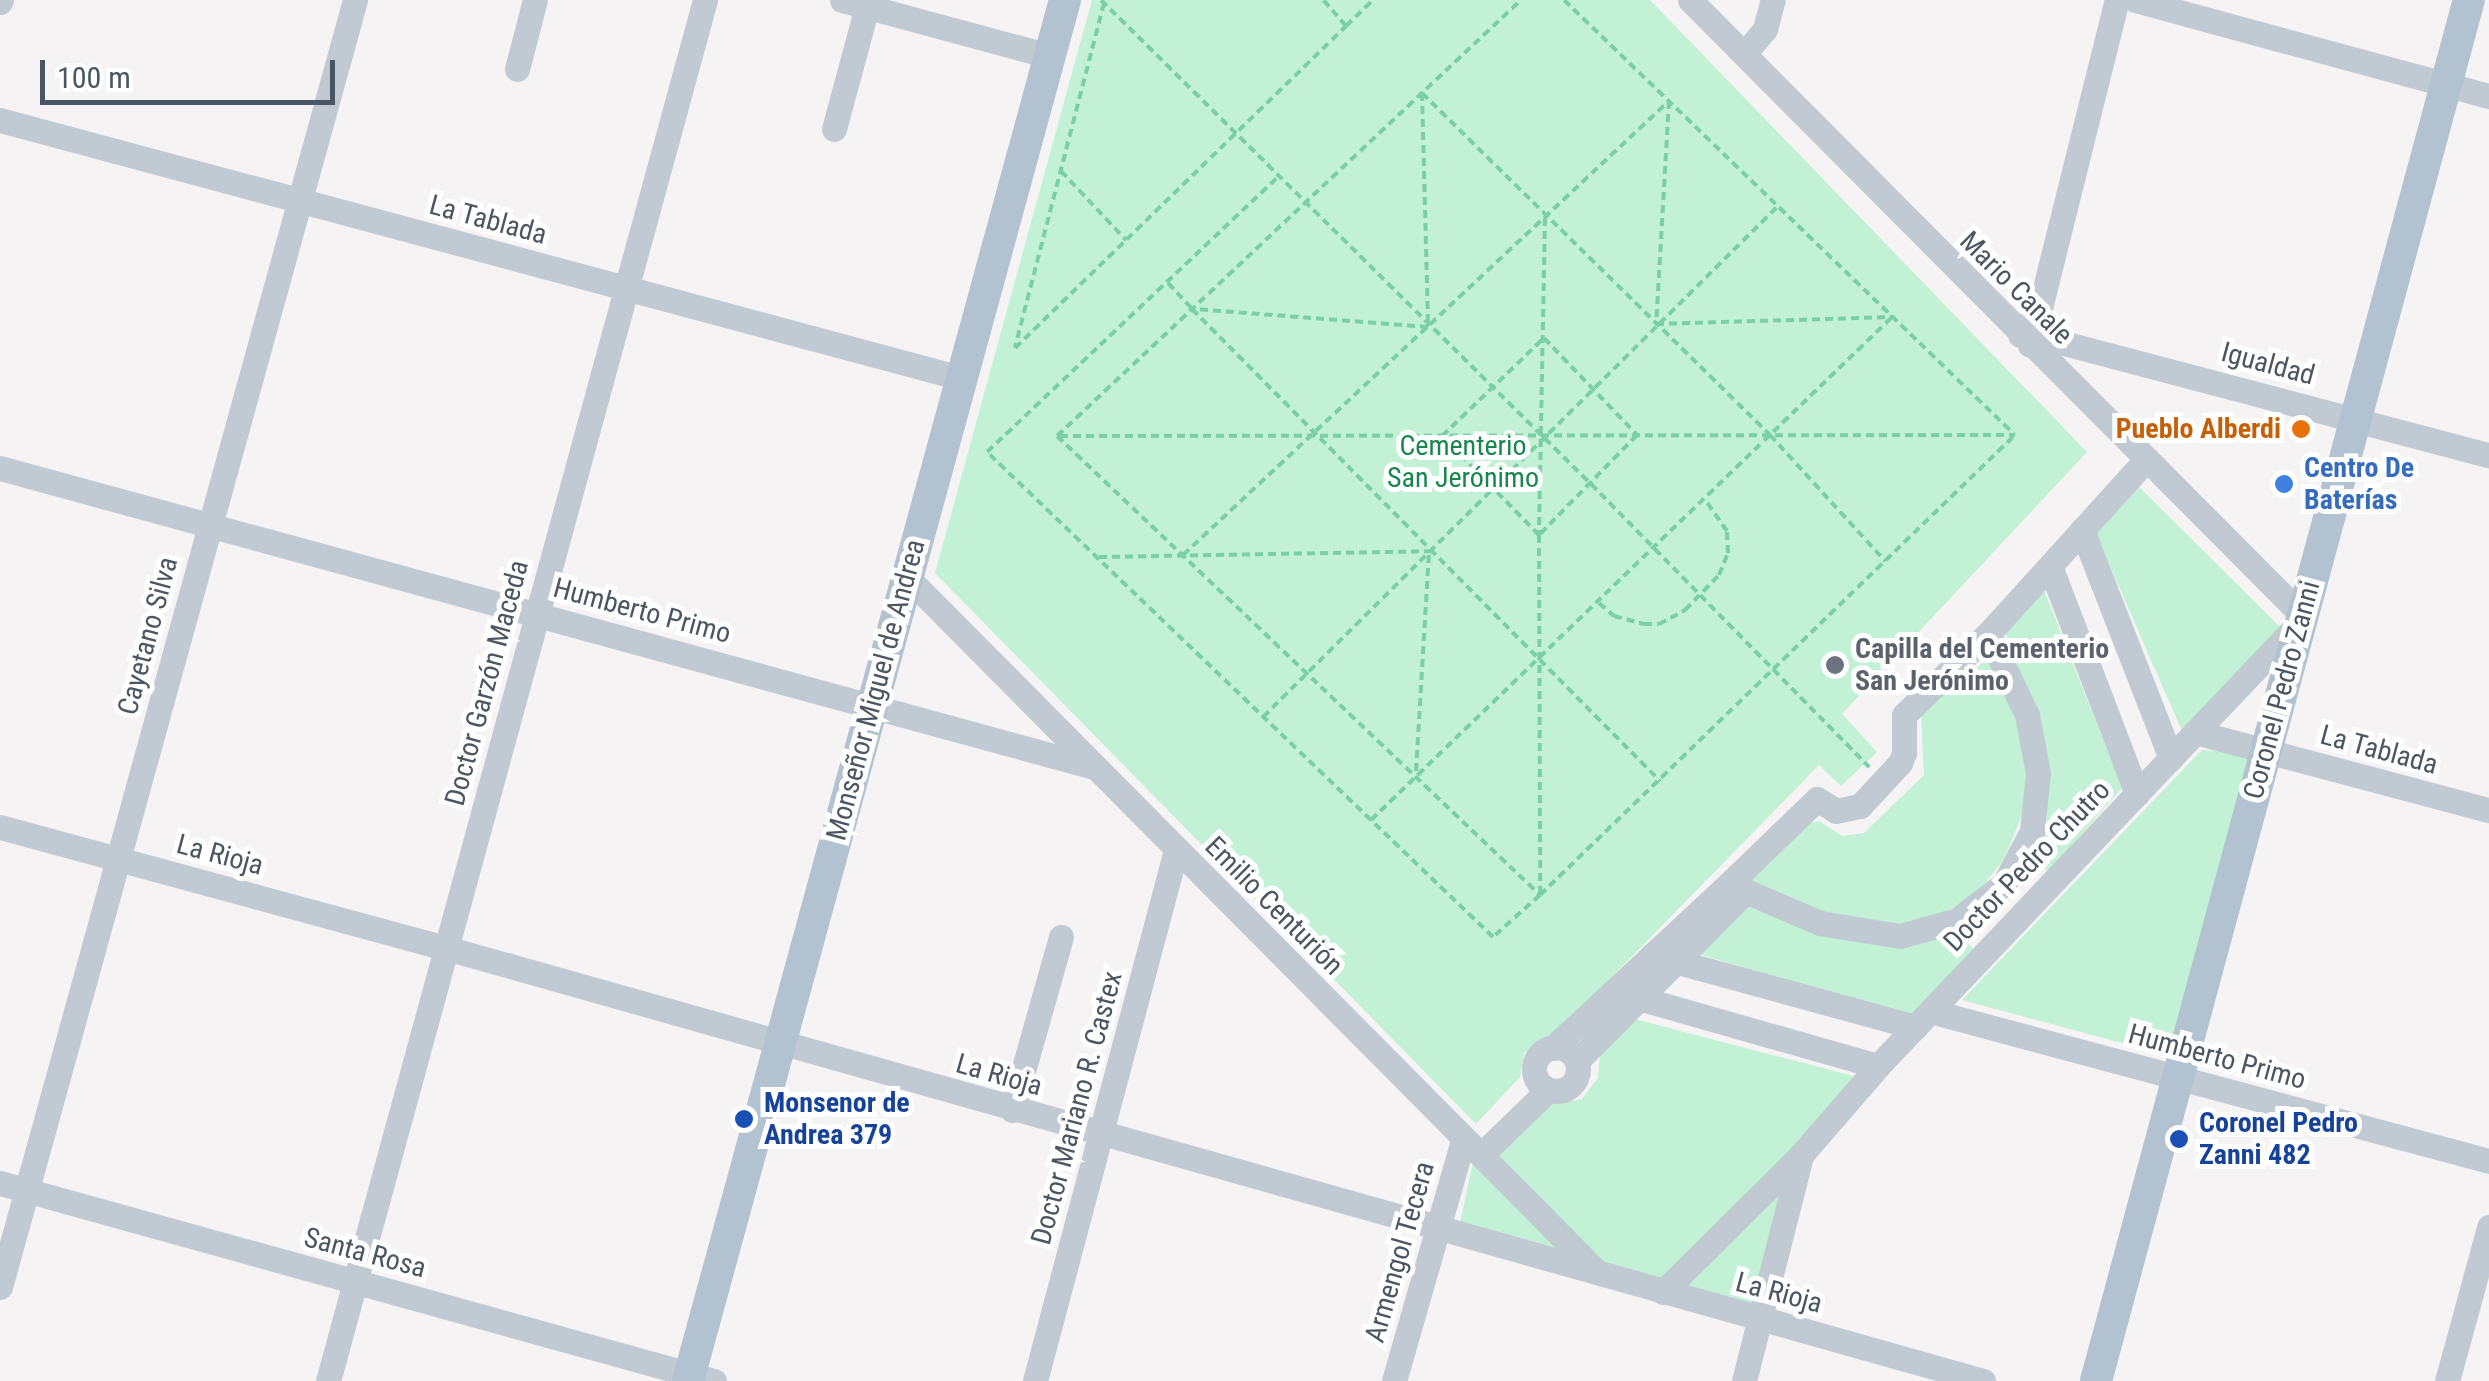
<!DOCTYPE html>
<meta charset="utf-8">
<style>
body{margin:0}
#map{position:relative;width:2489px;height:1381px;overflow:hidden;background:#f5f3f3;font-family:"Roboto Condensed",sans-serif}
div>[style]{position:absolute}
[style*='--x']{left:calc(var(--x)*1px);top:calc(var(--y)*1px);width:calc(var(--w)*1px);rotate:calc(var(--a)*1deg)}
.green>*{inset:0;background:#c3f1d5}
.path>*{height:4px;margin-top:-2px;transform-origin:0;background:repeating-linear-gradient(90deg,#7ad0a6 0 8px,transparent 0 13px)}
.minor>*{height:25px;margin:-12.5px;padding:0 12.5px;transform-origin:12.5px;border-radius:12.5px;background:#c1cad2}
.minor>.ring{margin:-12.5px;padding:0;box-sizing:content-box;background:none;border:25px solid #c1cad2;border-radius:50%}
.major>*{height:32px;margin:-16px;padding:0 16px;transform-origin:16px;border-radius:16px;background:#b3c2d1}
.dots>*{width:28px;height:28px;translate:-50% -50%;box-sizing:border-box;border:5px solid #fff;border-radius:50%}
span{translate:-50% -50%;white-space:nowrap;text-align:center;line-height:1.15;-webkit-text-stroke:10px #fff;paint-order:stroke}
.street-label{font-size:28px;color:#4a5661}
.food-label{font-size:28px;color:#c56008;font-weight:700}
.right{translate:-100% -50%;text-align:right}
.park-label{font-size:28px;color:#17864f}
.shop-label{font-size:28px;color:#366cbe;font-weight:700}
.left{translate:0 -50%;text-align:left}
.worship-label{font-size:28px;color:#5b616d;font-weight:700}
.transit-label{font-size:28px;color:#164399;font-weight:700}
.scale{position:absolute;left:40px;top:60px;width:295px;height:45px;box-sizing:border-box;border:5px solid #4a5661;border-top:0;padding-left:12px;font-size:30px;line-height:35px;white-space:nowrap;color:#4a5661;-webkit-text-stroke:8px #fff;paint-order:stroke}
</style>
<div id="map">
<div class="green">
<div style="clip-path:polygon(1092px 0,1650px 0,2087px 452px,1842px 714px,1877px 752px,1841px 786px,1819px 765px,1553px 1037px,1541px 1040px,1524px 1053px,1520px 1077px,1476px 1124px,935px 573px)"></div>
<div style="clip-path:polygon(2135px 483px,2280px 627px,2182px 731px,2093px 527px)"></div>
<div style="clip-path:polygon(2044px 590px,2122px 788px,2048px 872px,2032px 856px,2046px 828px,2048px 784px,2033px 710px,2003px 625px)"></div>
<div style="clip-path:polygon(1992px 655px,2026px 751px,2027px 803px,2004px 859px,1975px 896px,1918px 926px,1860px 927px,1745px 880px,1807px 824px,1819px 821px,1842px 836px,1864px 833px,1924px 775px,1921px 714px)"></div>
<div style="clip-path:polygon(2202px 750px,2250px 753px,2170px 1056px,1962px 1000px)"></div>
<div style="clip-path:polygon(1742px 904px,1786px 919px,1953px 930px,1975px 950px,1909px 1018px,1695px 953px)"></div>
<div style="clip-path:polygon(1627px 1017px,1861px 1078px,1661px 1283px,1603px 1268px,1495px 1152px,1540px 1106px,1582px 1099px,1598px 1078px,1601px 1045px)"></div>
<div style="clip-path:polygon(1473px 1162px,1571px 1258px,1459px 1227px)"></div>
<div style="clip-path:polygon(1780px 1190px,1755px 1305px,1686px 1287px)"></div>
</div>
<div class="path">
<div style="--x:1101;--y:0;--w:689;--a:44.65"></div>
<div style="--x:1591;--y:484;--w:397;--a:45.5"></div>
<div style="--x:1564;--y:0;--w:625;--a:43.96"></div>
<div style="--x:1104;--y:3;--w:356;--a:104.5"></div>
<div style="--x:1015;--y:348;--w:462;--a:-44.2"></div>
<div style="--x:1346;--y:26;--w:35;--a:-131"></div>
<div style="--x:1346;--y:26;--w:37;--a:-44"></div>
<div style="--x:1422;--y:93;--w:234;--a:88.5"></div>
<div style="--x:1428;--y:327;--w:237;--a:-175.6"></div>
<div style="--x:1192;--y:309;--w:665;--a:45.24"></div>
<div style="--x:1422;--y:93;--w:488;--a:44.5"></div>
<div style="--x:1770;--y:435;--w:171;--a:47.6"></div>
<div style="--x:1669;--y:101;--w:223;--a:93.3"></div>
<div style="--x:1656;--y:324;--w:236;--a:-1.7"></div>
<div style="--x:1061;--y:171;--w:95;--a:46.7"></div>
<div style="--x:1545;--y:218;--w:317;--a:91.1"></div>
<div style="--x:1539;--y:535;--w:360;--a:89.8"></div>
<div style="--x:1540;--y:895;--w:661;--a:-44.08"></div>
<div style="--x:1168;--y:283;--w:35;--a:47"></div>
<div style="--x:1544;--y:338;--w:134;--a:46.2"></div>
<div style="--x:1637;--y:435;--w:140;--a:134.4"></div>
<div style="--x:1539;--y:535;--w:139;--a:-134.4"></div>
<div style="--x:1442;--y:436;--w:141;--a:-43.9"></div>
<div style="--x:1057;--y:436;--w:666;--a:43.54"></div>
<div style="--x:1540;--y:895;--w:63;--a:138.2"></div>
<div style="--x:1493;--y:937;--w:701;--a:-136.21"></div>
<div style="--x:987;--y:452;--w:402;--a:-43.4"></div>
<div style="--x:1057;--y:436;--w:637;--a:-43.22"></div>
<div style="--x:1060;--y:436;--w:955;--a:-0.06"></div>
<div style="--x:1183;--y:555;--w:665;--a:-43.05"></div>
<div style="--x:1099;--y:557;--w:330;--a:-1"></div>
<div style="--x:1599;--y:603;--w:20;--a:41"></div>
<div style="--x:1614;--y:616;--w:31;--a:15"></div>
<div style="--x:1644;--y:624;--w:15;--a:0"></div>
<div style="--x:1659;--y:624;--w:30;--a:-28"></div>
<div style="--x:1685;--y:610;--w:49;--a:-45.8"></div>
<div style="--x:1719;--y:575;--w:24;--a:-68"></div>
<div style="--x:1728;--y:553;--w:22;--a:-93"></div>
<div style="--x:1727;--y:531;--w:37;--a:-125"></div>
<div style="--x:1263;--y:717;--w:725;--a:-44.78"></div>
<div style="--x:1416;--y:771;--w:220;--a:-86.6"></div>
<div style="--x:1371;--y:820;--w:724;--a:-43.99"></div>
</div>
<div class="minor">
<div style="--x:842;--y:0;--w:214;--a:15.1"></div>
<div style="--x:1690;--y:0;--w:868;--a:45.14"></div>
<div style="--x:2135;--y:0;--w:367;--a:15.2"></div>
<div style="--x:0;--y:2;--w:2;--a:-63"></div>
<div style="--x:1745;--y:53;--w:31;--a:-50"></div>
<div style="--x:1765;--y:29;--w:30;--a:-75"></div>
<div style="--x:517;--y:69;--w:71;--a:-75.4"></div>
<div style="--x:0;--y:120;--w:995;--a:15.03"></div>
<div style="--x:834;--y:129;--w:126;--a:-74.9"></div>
<div style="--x:2020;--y:335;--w:34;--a:-53"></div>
<div style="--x:2040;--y:308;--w:317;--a:-76"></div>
<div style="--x:2030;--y:345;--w:26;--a:-9"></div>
<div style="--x:2056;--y:341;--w:448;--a:14.8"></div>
<div style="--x:0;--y:468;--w:1134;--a:15.29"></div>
<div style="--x:2082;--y:530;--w:245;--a:68.7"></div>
<div style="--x:2050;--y:566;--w:244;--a:69.1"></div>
<div style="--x:907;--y:577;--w:979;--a:45.21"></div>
<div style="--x:1988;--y:634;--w:90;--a:64.3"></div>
<div style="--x:2027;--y:715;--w:59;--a:79.3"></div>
<div style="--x:2038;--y:773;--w:58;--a:95.9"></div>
<div style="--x:2032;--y:831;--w:60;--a:117.8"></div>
<div style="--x:2004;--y:884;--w:59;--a:142.5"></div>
<div style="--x:1957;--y:920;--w:59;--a:164.3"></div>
<div style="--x:1900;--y:936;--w:81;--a:-170.8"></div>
<div style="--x:1820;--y:923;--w:99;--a:-156.8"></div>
<div style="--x:1729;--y:884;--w:122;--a:-44"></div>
<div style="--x:1817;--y:799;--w:22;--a:32"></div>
<div style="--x:1836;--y:811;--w:25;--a:-12"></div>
<div style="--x:1860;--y:806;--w:59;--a:-47.1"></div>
<div style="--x:1900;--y:763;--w:11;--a:-68"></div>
<div style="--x:1904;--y:753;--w:38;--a:-90"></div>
<div style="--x:1904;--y:715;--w:117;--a:-44"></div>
<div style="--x:1988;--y:634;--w:235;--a:-47.8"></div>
<div style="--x:2195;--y:732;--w:304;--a:14.9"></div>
<div style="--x:0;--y:827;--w:462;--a:15.2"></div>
<div style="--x:446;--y:948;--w:1597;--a:15.73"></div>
<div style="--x:1652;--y:955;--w:273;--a:15.3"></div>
<div style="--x:1614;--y:991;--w:274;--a:15.9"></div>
<div style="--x:1930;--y:1011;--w:579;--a:15.02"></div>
<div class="ring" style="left:1534px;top:1047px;width:19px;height:19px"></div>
<div style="--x:1553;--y:1048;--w:241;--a:-43"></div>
<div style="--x:1577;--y:1061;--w:237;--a:-45.2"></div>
<div style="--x:1012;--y:1110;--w:180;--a:-74.2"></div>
<div style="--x:1482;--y:1154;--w:92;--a:-44.1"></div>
<div style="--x:0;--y:1183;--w:741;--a:15.5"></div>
<div style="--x:0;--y:1287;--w:1335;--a:-74.58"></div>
<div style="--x:1663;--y:1292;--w:194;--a:-44.8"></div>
<div style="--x:1801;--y:1155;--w:118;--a:-49.1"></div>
<div style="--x:1878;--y:1066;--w:613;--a:-46.46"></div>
<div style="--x:328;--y:1381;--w:1432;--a:-74.73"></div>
<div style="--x:1035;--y:1381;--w:549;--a:-75.13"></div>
<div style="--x:1394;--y:1381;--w:251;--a:-74"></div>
<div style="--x:1744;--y:1381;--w:233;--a:-75.8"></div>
<div style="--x:2447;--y:1381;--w:160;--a:-74.7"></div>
</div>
<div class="major">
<div style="--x:688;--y:1381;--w:1432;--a:-74.73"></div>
<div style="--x:2096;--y:1381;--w:1430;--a:-74.89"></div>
</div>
<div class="dots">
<div style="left:2301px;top:429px;background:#e8710a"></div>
<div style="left:2284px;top:484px;background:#3f7fe0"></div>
<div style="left:1835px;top:665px;background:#6b7280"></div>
<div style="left:744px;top:1119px;background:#1a4fb4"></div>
<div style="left:2179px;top:1139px;background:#1a4fb4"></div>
</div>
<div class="street-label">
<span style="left:488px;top:220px;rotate:15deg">La Tablada</span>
<span style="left:2016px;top:288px;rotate:45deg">Mario Canale</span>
<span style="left:2268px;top:364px;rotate:15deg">Igualdad</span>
<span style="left:642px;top:611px;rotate:15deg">Humberto Primo</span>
<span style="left:148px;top:636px;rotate:-75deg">Cayetano Silva</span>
<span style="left:487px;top:683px;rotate:-75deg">Doctor Garzón Maceda</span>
<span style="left:876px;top:690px;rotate:-75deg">Monseñor Miguel de Andrea</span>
<span style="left:2282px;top:690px;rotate:-75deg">Coronel Pedro Zanni</span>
<span style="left:2379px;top:750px;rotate:15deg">La Tablada</span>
<span style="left:220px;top:855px;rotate:15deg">La Rioja</span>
<span style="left:2027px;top:866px;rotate:-46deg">Doctor Pedro Chutro</span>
<span style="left:1274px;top:906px;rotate:45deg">Emilio Centurión</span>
<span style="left:2217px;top:1057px;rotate:15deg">Humberto Primo</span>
<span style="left:999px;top:1075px;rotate:16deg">La Rioja</span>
<span style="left:1077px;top:1108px;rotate:-75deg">Doctor Mariano R. Castex</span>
<span style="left:1400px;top:1252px;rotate:-74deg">Armengol Tecera</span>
<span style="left:365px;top:1253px;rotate:15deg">Santa Rosa</span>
<span style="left:1779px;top:1293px;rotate:15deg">La Rioja</span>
</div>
<div class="food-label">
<span class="right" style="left:2281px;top:429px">Pueblo Alberdi</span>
</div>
<div class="park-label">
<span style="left:1463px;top:462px">Cementerio<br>San Jerónimo</span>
</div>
<div class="shop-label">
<span class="left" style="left:2304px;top:484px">Centro De<br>Baterías</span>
</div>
<div class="worship-label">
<span class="left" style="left:1855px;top:665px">Capilla del Cementerio<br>San Jerónimo</span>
</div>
<div class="transit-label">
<span class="left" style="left:764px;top:1119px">Monsenor de<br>Andrea 379</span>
<span class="left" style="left:2199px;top:1139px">Coronel Pedro<br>Zanni 482</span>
</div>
<div class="scale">100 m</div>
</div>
